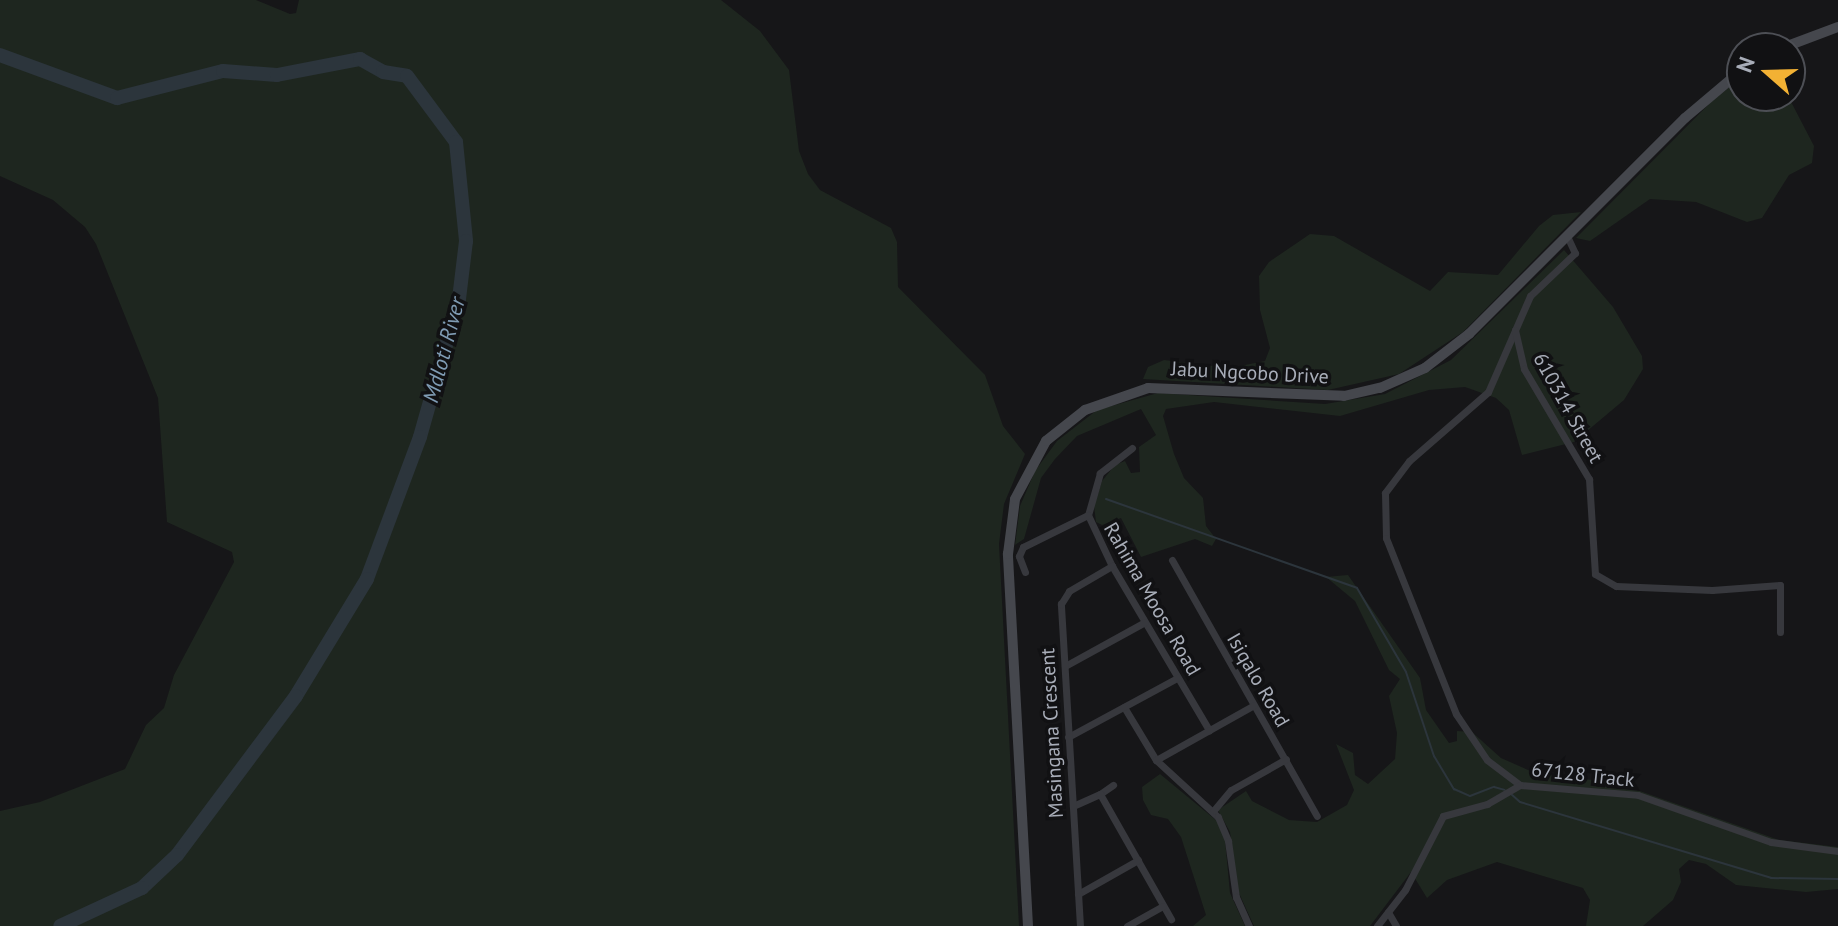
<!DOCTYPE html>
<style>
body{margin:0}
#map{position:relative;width:1838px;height:926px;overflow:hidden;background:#161618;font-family:"PT Sans",sans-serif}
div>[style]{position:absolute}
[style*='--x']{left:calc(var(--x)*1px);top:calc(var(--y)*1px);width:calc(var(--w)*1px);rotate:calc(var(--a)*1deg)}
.green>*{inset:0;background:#1e261f}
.stream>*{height:2px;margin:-1px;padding:0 1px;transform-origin:1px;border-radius:1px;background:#2c353c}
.river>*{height:14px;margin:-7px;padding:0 7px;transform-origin:7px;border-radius:7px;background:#2c353c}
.minor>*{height:7px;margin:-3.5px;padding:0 3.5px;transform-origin:3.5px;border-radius:3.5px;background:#37383d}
.secondary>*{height:10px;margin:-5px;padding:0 5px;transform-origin:5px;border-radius:5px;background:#45474d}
span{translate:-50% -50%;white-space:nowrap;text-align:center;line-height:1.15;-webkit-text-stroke:7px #111113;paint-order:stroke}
.street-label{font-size:20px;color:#a8adb8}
.water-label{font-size:22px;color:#7f9bb3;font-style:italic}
.north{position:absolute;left:1726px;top:32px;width:80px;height:80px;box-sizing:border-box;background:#111113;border:2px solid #4d4f55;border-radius:50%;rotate:290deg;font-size:22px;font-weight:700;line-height:32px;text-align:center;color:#a8adb8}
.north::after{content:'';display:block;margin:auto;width:28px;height:36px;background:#f2b134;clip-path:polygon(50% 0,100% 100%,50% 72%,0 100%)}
</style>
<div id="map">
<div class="green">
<div style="clip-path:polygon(0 0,256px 0,290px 14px,296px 13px,299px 0,721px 0,760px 31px,789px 70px,799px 151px,808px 174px,820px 190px,891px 228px,897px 242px,898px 287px,985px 375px,1003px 426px,1025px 454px,1004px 504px,999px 544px,1019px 926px,0 926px,0 811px,40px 802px,125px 769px,146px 725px,164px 708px,174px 675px,234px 562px,232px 552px,167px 522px,158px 398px,96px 244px,85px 227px,53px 200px,0 176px)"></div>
<div style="clip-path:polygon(1742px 77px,1742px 96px,1788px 96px,1814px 146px,1812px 163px,1789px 175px,1762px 218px,1747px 222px,1696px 202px,1650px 199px,1590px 241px,1576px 238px,1711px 102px)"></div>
<div style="clip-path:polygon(1581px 212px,1463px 332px,1399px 374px,1328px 390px,1143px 379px,1148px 367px,1164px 360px,1230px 368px,1265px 361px,1270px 348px,1260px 310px,1259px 276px,1269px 262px,1310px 234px,1334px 236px,1430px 291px,1448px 272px,1498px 275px,1539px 226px,1553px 215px)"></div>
<div style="clip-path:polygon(1564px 250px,1613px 307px,1642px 356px,1643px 369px,1624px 400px,1574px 442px,1522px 455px,1509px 410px,1496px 398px,1465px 387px,1429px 390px,1340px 416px,1214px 402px,1166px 409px,1163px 416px,1174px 454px,1184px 478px,1203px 498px,1206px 526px,1216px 539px,1212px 546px,1195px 539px,1141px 557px,1121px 518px,1102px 525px,1096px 522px,1094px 506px,1102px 481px,1115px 465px,1125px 461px,1131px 473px,1140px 472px,1139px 447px,1156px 435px,1141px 409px,1077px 436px,1055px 459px,1041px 478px,1024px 539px,1015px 545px,1020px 506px,1035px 471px,1057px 441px,1097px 410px,1158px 393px,1325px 404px,1385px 394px,1451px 360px)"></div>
<div style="clip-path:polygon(1348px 575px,1420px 678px,1426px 710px,1449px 743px,1457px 741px,1457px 731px,1472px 732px,1501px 758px,1535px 773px,1617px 783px,1779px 840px,1838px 847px,1838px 889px,1806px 892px,1736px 885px,1706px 864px,1689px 860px,1679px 869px,1681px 882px,1673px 900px,1643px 926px,1586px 926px,1590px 900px,1583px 888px,1497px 862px,1447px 880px,1427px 898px,1411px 872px,1370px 926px,1254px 926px,1238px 891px,1230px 832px,1218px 810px,1246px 791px,1252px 801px,1289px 820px,1317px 822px,1347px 805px,1354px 790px,1336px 744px,1353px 753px,1355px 775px,1368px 784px,1395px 759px,1397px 733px,1389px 696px,1400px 679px,1389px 670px,1355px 601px,1326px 577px)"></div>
<div style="clip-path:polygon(1160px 774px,1217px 821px,1225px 840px,1230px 893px,1245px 926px,1193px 926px,1206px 915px,1181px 837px,1168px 819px,1151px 815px,1143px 800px,1142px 787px)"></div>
</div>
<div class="stream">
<div style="--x:1106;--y:499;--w:266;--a:19.5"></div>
<div style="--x:1357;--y:588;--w:97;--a:59.7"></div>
<div style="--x:1406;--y:672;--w:89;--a:71.6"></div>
<div style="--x:1434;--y:756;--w:39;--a:59"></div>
<div style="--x:1454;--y:789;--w:17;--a:24"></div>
<div style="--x:1470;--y:796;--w:26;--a:-21"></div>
<div style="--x:1494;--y:787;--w:11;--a:15"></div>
<div style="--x:1510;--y:793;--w:13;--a:42"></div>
<div style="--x:1520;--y:802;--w:262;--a:16.8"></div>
<div style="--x:1771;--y:878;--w:67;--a:0.9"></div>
</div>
<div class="river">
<div style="--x:0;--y:55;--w:125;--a:20.2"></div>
<div style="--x:117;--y:98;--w:109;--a:-14.3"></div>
<div style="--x:223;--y:71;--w:54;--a:4.2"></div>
<div style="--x:277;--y:75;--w:85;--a:-10.9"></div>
<div style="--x:360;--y:59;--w:26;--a:29"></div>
<div style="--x:383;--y:72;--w:24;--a:9"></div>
<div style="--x:407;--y:76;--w:82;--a:53.4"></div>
<div style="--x:456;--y:142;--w:100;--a:84.2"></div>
<div style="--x:466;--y:241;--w:58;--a:96.9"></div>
<div style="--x:459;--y:299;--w:143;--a:105.8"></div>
<div style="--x:420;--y:437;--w:152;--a:110.5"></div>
<div style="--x:367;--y:579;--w:137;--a:121.3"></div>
<div style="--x:296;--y:696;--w:199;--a:126.8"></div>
<div style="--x:177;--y:855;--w:48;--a:136.7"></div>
<div style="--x:142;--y:888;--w:90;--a:155.1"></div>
</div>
<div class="minor">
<div style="--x:1567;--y:236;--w:19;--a:65"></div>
<div style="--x:1575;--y:253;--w:62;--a:136.3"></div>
<div style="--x:1530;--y:296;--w:105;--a:113.6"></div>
<div style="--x:1488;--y:392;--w:105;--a:138.9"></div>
<div style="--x:1409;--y:461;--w:40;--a:127"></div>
<div style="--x:1385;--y:493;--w:45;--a:88.7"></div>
<div style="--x:1386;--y:538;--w:189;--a:68.3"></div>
<div style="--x:1456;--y:714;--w:55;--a:56"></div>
<div style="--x:1487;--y:760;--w:41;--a:37.1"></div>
<div style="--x:1520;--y:785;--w:118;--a:4.8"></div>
<div style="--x:1638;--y:795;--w:141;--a:19.5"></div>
<div style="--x:1771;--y:842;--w:68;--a:7.7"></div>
<div style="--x:1515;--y:330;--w:40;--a:77"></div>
<div style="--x:1524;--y:369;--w:128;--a:59.4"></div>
<div style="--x:1589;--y:479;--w:95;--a:86.4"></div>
<div style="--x:1595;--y:574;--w:24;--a:30"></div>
<div style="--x:1616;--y:586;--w:96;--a:2.4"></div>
<div style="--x:1712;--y:590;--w:68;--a:-4.2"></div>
<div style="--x:1780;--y:585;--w:47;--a:90"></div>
<div style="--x:1132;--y:448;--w:41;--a:142"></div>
<div style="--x:1100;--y:473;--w:44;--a:105.9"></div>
<div style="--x:1088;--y:515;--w:56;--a:64.8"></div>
<div style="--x:1112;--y:566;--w:191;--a:59.4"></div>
<div style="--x:1172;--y:560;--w:294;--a:60.5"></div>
<div style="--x:1025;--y:572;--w:17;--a:-111"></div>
<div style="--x:1019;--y:556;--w:10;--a:-66"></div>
<div style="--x:1023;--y:547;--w:72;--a:-26.2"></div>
<div style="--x:1065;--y:666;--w:91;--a:-28.8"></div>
<div style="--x:1124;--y:707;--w:62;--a:58.9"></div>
<div style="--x:1156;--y:760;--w:84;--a:42.6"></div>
<div style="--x:1218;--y:817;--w:26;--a:67"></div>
<div style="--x:1228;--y:841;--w:57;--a:81.9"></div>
<div style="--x:1236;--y:897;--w:32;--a:66"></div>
<div style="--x:1068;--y:737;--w:124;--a:-28.4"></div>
<div style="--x:1156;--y:760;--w:112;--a:-29.3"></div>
<div style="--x:1100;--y:794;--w:16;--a:-35"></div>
<div style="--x:1073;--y:806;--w:30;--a:-24"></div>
<div style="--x:1100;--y:794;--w:144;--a:60.4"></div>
<div style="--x:1214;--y:810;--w:26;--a:-50"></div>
<div style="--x:1231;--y:790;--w:63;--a:-29.4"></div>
<div style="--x:1078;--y:894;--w:69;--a:-29.5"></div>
<div style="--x:1388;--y:912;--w:16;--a:60"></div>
<div style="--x:1080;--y:926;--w:323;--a:-93.4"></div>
<div style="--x:1061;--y:604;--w:15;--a:-58"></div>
<div style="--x:1069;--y:591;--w:50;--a:-30.2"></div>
<div style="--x:1127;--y:926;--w:41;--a:-29.1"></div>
<div style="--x:1377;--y:926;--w:46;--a:-52.1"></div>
<div style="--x:1405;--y:890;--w:83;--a:-62.8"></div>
<div style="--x:1443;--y:816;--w:46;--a:-15.3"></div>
<div style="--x:1487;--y:804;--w:38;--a:-30"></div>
</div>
<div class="secondary">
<div style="--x:1782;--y:48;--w:60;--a:-20.6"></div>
<div style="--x:1028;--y:926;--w:373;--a:-93.1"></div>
<div style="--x:1008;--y:554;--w:55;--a:-82.7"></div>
<div style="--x:1015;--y:499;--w:66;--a:-61.9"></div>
<div style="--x:1046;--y:441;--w:50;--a:-38.5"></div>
<div style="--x:1085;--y:410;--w:67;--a:-19.2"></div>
<div style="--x:1148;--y:388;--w:196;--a:2.3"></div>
<div style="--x:1344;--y:396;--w:37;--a:-13"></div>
<div style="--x:1380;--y:388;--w:49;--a:-24"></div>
<div style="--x:1425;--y:368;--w:56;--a:-37.7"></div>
<div style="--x:1469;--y:334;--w:305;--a:-45"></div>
<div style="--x:1685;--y:118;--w:75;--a:-40.1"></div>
</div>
<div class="street-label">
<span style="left:1250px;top:373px;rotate:3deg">Jabu Ngcobo Drive</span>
<span style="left:1568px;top:408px;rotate:61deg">610314 Street</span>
<span style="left:1152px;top:599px;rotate:60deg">Rahima Moosa Road</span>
<span style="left:1258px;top:680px;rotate:60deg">Isiqalo Road</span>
<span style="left:1052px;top:733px;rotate:-93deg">Masingana Crescent</span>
<span style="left:1583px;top:775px;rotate:6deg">67128 Track</span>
</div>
<div class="water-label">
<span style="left:444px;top:350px;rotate:-75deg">Mdloti River</span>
</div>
<div class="north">N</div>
</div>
